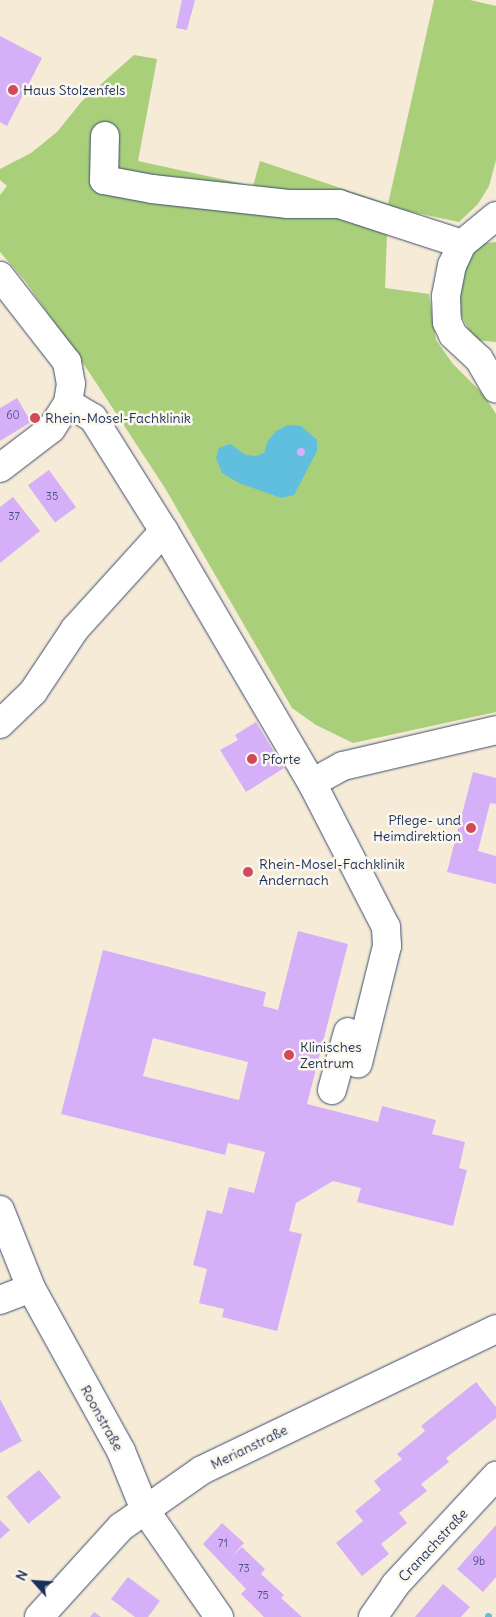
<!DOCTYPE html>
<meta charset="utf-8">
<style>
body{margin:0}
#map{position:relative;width:496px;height:1617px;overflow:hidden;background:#f5ebd6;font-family:Delius,sans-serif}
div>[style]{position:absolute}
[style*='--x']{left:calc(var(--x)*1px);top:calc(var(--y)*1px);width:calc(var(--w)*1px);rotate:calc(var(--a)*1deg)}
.green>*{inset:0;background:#a9cf7a}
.water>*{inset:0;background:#60bede}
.stream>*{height:7px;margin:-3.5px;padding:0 3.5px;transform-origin:3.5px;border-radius:3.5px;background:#60bede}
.building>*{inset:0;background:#d5b0f8;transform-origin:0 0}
.round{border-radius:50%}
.roads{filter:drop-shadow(0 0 1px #3c4b70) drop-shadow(0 0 1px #3c4b70)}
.minor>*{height:28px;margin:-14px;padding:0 14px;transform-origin:14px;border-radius:14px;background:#fff}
.dots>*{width:14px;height:14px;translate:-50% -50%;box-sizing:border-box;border:2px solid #fbf7ec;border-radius:50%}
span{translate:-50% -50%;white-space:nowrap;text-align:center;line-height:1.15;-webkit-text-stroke:5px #fbf7ec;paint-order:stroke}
.number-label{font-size:11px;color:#4a4f84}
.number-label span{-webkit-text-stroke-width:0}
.poi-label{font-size:14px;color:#1b2f5e}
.left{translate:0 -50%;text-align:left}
.right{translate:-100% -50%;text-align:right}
.street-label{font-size:14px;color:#1b2f5e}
.north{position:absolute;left:10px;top:1557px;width:50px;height:50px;-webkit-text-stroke:4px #fbf7ec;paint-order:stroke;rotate:296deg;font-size:14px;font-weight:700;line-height:20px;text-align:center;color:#1b2f5e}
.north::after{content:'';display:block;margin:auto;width:18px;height:22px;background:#1b2f5e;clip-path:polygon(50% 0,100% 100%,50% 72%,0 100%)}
</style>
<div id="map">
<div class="green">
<div style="clip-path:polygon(434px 0,470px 0,496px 6px,496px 160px,489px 186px,478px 204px,459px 222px,388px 207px,385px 288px,429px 294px,436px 340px,453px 364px,484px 395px,496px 414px,496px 712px,353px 743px,316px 725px,292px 708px,165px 488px,89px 372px,25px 281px,0 252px,0 195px,7px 186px,0 180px,0 169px,31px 153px,57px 132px,82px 101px,134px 55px,157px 59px,138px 161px,253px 186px,260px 161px,388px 204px)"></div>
<div style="clip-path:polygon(496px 242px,496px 342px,474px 340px,460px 313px,459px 292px,465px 265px,473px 252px,485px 243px)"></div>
</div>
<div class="water">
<div style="clip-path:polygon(288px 425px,301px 426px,317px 440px,317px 451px,294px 495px,281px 498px,239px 483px,222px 473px,216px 458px,219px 448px,230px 444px,246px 455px,256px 456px,264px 453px,268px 441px,276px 431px)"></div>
</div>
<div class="stream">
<div style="--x:488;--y:1617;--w:1;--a:-90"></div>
</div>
<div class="building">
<div style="clip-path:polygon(182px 0,195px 0,187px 30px,176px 28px)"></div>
<div style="clip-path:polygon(0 36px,42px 58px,7px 126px,0 122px)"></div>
<div style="clip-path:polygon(17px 398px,31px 422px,0 441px,0 408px)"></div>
<div class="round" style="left:297px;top:448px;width:8px;height:8px"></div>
<div style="left:49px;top:470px;width:46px;height:26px;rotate:54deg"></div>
<div style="clip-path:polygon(13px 497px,40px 531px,0 563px,0 507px)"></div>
<div style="clip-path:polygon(256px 722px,284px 768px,246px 792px,220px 750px,238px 740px,235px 735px)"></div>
<div style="clip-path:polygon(473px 772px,496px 778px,496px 804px,490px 803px,478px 851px,496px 856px,496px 884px,447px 872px)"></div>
<div style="clip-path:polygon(evenodd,298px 931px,348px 944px,307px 1104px,378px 1122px,382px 1106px,436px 1120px,432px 1134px,465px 1142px,459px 1168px,467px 1170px,453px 1226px,357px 1202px,361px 1188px,333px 1181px,296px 1203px,289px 1231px,302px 1234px,277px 1331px,222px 1317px,224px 1309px,199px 1303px,207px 1269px,193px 1265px,207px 1210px,222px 1214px,229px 1187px,254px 1193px,265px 1152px,228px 1143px,225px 1155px,61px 1114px,103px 950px,266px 992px,263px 1006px,278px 1010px,298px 931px,153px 1038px,248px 1062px,239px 1100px,143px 1076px,153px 1038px)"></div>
<div style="clip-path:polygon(476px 1382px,496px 1407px,496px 1418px,446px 1458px,449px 1462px,421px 1484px,427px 1491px,399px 1513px,407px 1523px,381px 1544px,389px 1554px,362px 1576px,336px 1543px,363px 1521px,355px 1511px,381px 1490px,374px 1481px,402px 1459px,397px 1454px,425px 1431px,421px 1426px)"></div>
<div style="clip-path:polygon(0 1399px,22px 1441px,0 1453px)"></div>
<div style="left:39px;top:1470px;width:35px;height:42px;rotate:51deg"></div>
<div style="clip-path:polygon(0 1520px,10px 1530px,0 1539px)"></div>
<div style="clip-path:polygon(222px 1523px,244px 1543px,232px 1556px,242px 1547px,265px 1569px,261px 1574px,284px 1595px,281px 1598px,302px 1617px,264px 1617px,241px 1594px,246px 1589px,203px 1544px)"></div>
<div style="clip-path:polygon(496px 1525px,496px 1577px,483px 1592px,457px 1569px)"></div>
<div style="clip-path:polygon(128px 1577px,160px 1601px,148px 1617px,135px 1617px,111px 1599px)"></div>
<div style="clip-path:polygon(443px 1584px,470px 1607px,461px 1617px,415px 1617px)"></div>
<div style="clip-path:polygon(94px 1612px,101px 1617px,90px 1617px)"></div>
</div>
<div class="roads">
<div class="minor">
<div style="--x:105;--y:136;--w:44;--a:91.3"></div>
<div style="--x:104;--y:180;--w:49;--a:10.6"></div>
<div style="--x:152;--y:189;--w:137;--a:6.3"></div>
<div style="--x:288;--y:204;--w:51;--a:0"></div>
<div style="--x:339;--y:204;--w:129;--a:18"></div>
<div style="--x:496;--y:216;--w:44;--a:140.5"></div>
<div style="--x:462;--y:244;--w:23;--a:115"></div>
<div style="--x:452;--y:265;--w:32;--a:101"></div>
<div style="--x:446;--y:296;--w:26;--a:88"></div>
<div style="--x:447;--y:322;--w:14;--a:65"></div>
<div style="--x:453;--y:335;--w:35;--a:43"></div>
<div style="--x:479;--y:359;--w:34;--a:60"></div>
<div style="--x:0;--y:276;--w:109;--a:52.1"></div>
<div style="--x:67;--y:362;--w:22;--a:80"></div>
<div style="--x:71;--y:384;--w:19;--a:99"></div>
<div style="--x:68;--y:403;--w:31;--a:123"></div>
<div style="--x:51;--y:429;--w:64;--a:142.6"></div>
<div style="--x:68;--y:403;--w:29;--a:31"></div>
<div style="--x:93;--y:418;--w:133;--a:57.9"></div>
<div style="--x:164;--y:531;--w:292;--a:59.6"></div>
<div style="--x:312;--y:783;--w:162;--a:62.8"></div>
<div style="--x:386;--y:927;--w:19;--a:87"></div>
<div style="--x:387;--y:946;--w:121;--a:103.9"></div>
<div style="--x:0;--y:724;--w:46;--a:-44.1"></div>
<div style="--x:33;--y:692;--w:76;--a:-56.3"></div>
<div style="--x:75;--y:629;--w:132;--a:-47.8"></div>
<div style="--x:312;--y:783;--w:35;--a:-29"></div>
<div style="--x:343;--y:766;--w:157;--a:-13.2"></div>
<div style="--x:332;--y:1090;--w:60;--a:-74.6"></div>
<div style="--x:0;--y:1210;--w:84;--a:68.3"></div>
<div style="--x:31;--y:1288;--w:186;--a:61.1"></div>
<div style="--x:121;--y:1451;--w:64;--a:67.9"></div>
<div style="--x:145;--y:1510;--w:130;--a:55.3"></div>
<div style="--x:0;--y:1300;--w:33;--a:-21"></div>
<div style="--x:39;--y:1617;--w:122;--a:-47.7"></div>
<div style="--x:121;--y:1527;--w:99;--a:-35.1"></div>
<div style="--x:202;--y:1470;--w:326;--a:-25.6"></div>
<div style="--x:373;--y:1617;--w:39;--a:-55"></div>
<div style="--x:395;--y:1585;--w:149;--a:-47.2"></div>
</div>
</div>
<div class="dots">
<div style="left:13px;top:90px;background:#d1495b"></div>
<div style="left:35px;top:418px;background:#d1495b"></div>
<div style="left:252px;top:759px;background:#d1495b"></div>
<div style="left:471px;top:828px;background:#d1495b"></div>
<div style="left:248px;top:872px;background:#d1495b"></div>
<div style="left:289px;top:1055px;background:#d1495b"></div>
</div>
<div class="number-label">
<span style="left:13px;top:415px">60</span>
<span style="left:52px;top:496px">35</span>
<span style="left:14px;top:516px">37</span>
<span style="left:223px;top:1543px">71</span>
<span style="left:479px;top:1561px">9b</span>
<span style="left:244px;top:1568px">73</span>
<span style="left:263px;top:1595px">75</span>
</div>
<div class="poi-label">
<span class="left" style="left:23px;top:90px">Haus Stolzenfels</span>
<span class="left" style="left:45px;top:418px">Rhein-Mosel-Fachklinik</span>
<span class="left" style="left:262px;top:759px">Pforte</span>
<span class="right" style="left:461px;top:828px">Pflege- und<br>Heimdirektion</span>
<span class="left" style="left:259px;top:872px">Rhein-Mosel-Fachklinik<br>Andernach</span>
<span class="left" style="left:300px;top:1055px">Klinisches<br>Zentrum</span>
</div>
<div class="street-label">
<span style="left:102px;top:1418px;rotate:61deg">Roonstraße</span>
<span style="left:249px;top:1447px;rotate:-26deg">Merianstraße</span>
<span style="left:433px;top:1545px;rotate:-47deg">Cranachstraße</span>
</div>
<div class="north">N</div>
</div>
